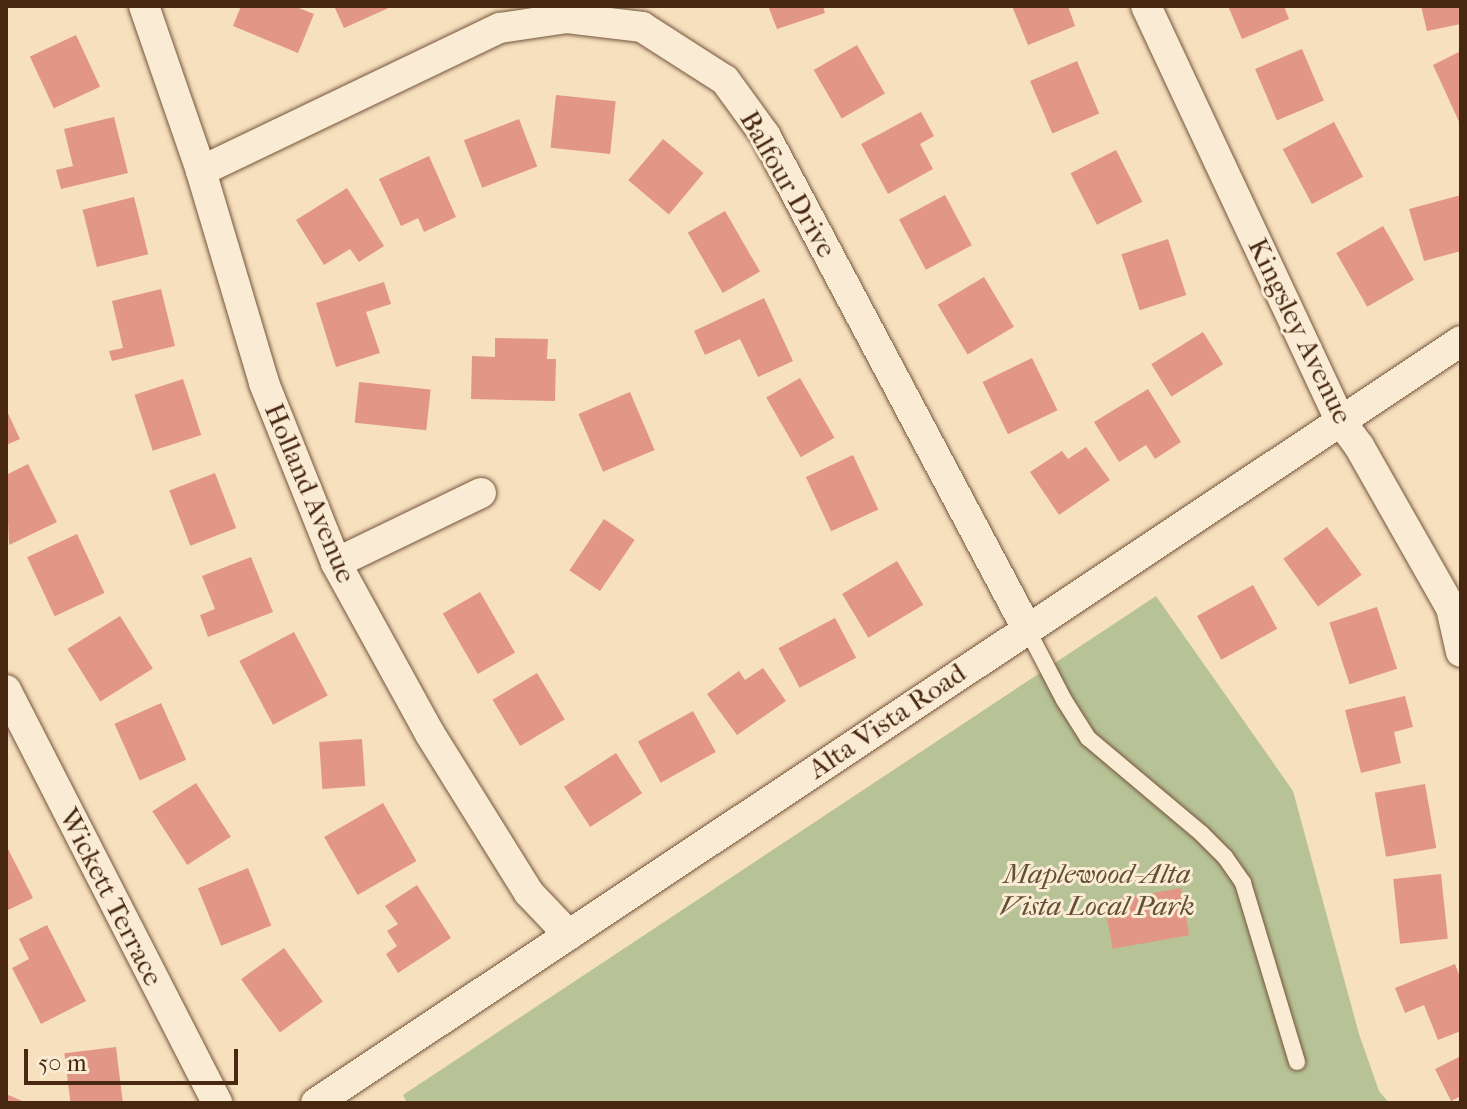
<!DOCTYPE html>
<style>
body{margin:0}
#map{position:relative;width:1467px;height:1109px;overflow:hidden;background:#f7e0be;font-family:"IM FELL French Canon",serif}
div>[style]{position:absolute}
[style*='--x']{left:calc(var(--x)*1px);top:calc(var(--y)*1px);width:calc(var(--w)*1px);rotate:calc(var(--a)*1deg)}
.green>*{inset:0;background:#b7c396}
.building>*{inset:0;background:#e29786;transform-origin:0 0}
.roads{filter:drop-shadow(0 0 2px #74563c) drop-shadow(0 0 2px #74563c)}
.lane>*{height:16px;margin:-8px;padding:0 8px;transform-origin:8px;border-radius:8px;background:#faebd5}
.street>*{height:30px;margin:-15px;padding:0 15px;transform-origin:15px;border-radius:15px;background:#faebd5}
span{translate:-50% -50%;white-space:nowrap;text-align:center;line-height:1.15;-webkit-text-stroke:6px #faebd5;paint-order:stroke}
.street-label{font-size:28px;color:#482810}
.park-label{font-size:28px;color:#644f32;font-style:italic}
.frame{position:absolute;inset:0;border:8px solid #482810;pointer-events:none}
.scale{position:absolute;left:24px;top:1049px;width:214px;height:36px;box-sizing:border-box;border:4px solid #482810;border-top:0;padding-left:10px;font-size:24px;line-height:28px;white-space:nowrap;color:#482810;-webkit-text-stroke:6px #faebd5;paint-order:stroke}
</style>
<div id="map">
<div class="green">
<div style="clip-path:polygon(1156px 596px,1293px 791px,1359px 1034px,1379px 1091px,1389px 1103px,407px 1103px,403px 1095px)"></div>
</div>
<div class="building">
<div style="clip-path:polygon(241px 6px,294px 6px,314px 14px,298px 53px,233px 26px)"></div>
<div style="clip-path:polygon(334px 6px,393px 6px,344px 28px)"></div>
<div style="clip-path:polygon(768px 6px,823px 6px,825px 13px,777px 29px)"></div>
<div style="clip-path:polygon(1012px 6px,1068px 6px,1075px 26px,1028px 45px)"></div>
<div style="clip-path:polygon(1228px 6px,1284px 6px,1289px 19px,1242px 39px)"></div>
<div style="clip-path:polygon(1421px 6px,1461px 6px,1461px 24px,1427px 31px)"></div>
<div style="left:76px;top:35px;width:57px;height:51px;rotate:65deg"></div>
<div style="left:857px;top:45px;width:56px;height:50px;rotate:60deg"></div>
<div style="left:1302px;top:49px;width:56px;height:51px;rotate:67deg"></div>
<div style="clip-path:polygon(1461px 51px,1461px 126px,1433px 65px)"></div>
<div style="left:1077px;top:61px;width:57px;height:51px;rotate:67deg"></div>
<div style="left:556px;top:95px;width:60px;height:53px;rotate:6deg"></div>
<div style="clip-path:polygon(921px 112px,934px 136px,920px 144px,933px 169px,888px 194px,861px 144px)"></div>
<div style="clip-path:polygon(114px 117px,128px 173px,61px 189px,56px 170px,73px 166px,64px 129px)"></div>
<div style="left:519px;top:119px;width:51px;height:59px;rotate:69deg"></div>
<div style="left:1334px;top:122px;width:62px;height:58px;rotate:62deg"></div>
<div style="left:663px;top:139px;width:53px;height:54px;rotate:40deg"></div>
<div style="left:1116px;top:150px;width:58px;height:51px;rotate:63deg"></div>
<div style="clip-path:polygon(429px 156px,456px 217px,424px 232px,418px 218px,401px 226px,379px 179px)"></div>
<div style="clip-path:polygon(347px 188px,384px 246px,359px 262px,350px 249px,324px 265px,296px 220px)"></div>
<div style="left:945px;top:195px;width:57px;height:52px;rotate:62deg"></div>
<div style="clip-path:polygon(1461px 195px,1461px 251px,1424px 261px,1409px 209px)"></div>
<div style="left:134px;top:197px;width:59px;height:53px;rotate:76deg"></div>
<div style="left:725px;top:211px;width:70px;height:43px;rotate:60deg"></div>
<div style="left:1383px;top:226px;width:62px;height:54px;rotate:60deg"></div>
<div style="left:1168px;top:239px;width:59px;height:49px;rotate:72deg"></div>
<div style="left:984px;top:277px;width:58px;height:54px;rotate:59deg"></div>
<div style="clip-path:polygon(384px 282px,391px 304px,366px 312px,380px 353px,336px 367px,316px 303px)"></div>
<div style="clip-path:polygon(161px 289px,175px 346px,112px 361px,109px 351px,123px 348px,112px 301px)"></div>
<div style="clip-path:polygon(764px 298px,793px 361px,758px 377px,740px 339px,705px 355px,694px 331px)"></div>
<div style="left:1203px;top:332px;width:38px;height:61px;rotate:58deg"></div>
<div style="clip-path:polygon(495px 338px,548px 339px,547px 359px,556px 359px,555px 401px,471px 399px,472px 356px,495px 357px)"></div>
<div style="left:1032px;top:358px;width:58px;height:55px;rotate:64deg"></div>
<div style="left:800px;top:378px;width:69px;height:39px;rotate:60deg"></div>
<div style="left:183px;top:379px;width:59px;height:51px;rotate:72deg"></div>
<div style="left:359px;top:382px;width:72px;height:41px;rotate:6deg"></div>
<div style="clip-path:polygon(1148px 389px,1181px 442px,1155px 459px,1146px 445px,1119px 462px,1094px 422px)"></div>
<div style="left:630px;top:392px;width:63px;height:56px;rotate:67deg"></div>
<div style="clip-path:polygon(6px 409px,20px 439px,6px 445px)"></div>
<div style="clip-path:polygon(1086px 447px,1110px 480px,1059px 515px,1030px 472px,1062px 451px,1068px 459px)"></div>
<div style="left:853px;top:455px;width:60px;height:52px;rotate:65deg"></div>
<div style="clip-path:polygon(28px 464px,57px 522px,9px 545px,6px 475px)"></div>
<div style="left:215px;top:473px;width:59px;height:49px;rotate:69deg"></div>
<div style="left:604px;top:519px;width:37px;height:62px;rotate:34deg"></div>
<div style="left:1327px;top:527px;width:59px;height:54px;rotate:54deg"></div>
<div style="left:77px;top:534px;width:65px;height:55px;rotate:65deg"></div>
<div style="clip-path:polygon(251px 557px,273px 612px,208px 637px,200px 615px,215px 609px,202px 576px)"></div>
<div style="left:897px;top:561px;width:51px;height:64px;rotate:59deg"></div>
<div style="left:1253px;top:585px;width:50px;height:64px;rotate:61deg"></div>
<div style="left:480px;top:592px;width:70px;height:43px;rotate:60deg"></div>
<div style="left:1377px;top:607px;width:65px;height:50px;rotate:72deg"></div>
<div style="left:120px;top:616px;width:62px;height:62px;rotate:58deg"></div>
<div style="left:835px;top:618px;width:45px;height:64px;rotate:62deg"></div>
<div style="left:294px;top:632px;width:72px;height:62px;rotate:62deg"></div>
<div style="clip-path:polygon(763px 668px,786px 701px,737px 735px,707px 694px,739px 671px,745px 680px)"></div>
<div style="left:537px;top:673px;width:54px;height:52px;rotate:59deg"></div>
<div style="clip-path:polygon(1405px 696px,1413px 727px,1394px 732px,1401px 763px,1361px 773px,1345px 710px)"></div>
<div style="left:161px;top:703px;width:62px;height:51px;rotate:66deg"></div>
<div style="left:693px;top:711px;width:47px;height:63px;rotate:61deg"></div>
<div style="left:362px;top:739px;width:47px;height:43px;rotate:86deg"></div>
<div style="left:616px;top:753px;width:48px;height:62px;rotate:57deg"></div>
<div style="left:196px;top:783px;width:64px;height:52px;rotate:57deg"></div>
<div style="left:1425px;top:784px;width:65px;height:51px;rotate:80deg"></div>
<div style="left:383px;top:803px;width:67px;height:68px;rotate:60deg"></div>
<div style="clip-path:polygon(6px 845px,33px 898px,6px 911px)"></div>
<div style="left:248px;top:868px;width:62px;height:54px;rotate:68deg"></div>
<div style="left:1441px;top:874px;width:65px;height:48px;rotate:84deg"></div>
<div style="clip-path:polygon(417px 885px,451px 938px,398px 973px,386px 954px,397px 946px,387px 931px,398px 924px,385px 906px)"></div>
<div style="left:1181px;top:888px;width:48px;height:78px;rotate:80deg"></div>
<div style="clip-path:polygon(47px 925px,86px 1001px,41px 1024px,12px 968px,29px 959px,19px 939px)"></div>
<div style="left:284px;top:948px;width:66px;height:53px;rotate:54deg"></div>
<div style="clip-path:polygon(1455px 964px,1461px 980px,1461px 1031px,1438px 1040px,1424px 1005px,1405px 1013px,1395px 988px)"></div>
<div style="left:116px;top:1047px;width:56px;height:52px;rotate:83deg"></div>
<div style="clip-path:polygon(1461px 1056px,1461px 1096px,1451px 1101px,1435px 1069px)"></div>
<div style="clip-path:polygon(6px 1094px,27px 1103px,6px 1103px)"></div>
</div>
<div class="roads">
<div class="lane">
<div style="--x:1026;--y:627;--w:82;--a:62.5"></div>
<div style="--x:1064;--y:700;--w:45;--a:57.7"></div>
<div style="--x:1088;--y:738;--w:149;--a:40.1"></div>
<div style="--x:1202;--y:834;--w:33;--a:45"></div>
<div style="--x:1225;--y:857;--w:32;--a:55"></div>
<div style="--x:1243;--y:883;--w:187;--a:73.2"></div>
</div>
<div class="street">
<div style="--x:144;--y:6;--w:175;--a:70.9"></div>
<div style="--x:201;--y:171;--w:221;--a:73.4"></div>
<div style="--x:264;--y:383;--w:194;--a:68.2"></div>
<div style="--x:336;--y:563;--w:195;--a:61.2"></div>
<div style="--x:430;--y:734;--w:187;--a:58.1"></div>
<div style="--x:529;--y:893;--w:58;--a:46.4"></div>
<div style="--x:1146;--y:6;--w:459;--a:64.9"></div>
<div style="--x:1341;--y:422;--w:30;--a:53"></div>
<div style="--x:1359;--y:446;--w:186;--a:60.4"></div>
<div style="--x:1451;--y:608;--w:45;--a:77.2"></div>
<div style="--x:201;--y:171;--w:331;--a:-25.6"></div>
<div style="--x:500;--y:28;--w:68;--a:-8.5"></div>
<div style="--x:567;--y:18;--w:76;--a:6.8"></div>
<div style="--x:642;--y:27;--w:98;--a:32.6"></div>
<div style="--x:725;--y:80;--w:68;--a:54"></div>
<div style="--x:765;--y:135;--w:557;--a:62.05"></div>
<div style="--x:336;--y:563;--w:161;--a:-25.8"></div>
<div style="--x:6;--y:690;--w:464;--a:62.9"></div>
<div style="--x:316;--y:1103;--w:1375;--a:-33.64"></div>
</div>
</div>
<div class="street-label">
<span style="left:788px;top:184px;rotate:60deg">Balfour Drive</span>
<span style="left:1300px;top:331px;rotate:64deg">Kingsley Avenue</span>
<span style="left:310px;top:493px;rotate:67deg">Holland Avenue</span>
<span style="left:887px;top:721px;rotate:-34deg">Alta Vista Road</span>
<span style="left:111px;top:897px;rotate:63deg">Wickett Terrace</span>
</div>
<div class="park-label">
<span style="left:1097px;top:890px">Maplewood-Alta<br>Vista Local Park</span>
</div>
<div class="frame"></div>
<div class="scale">50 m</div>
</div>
